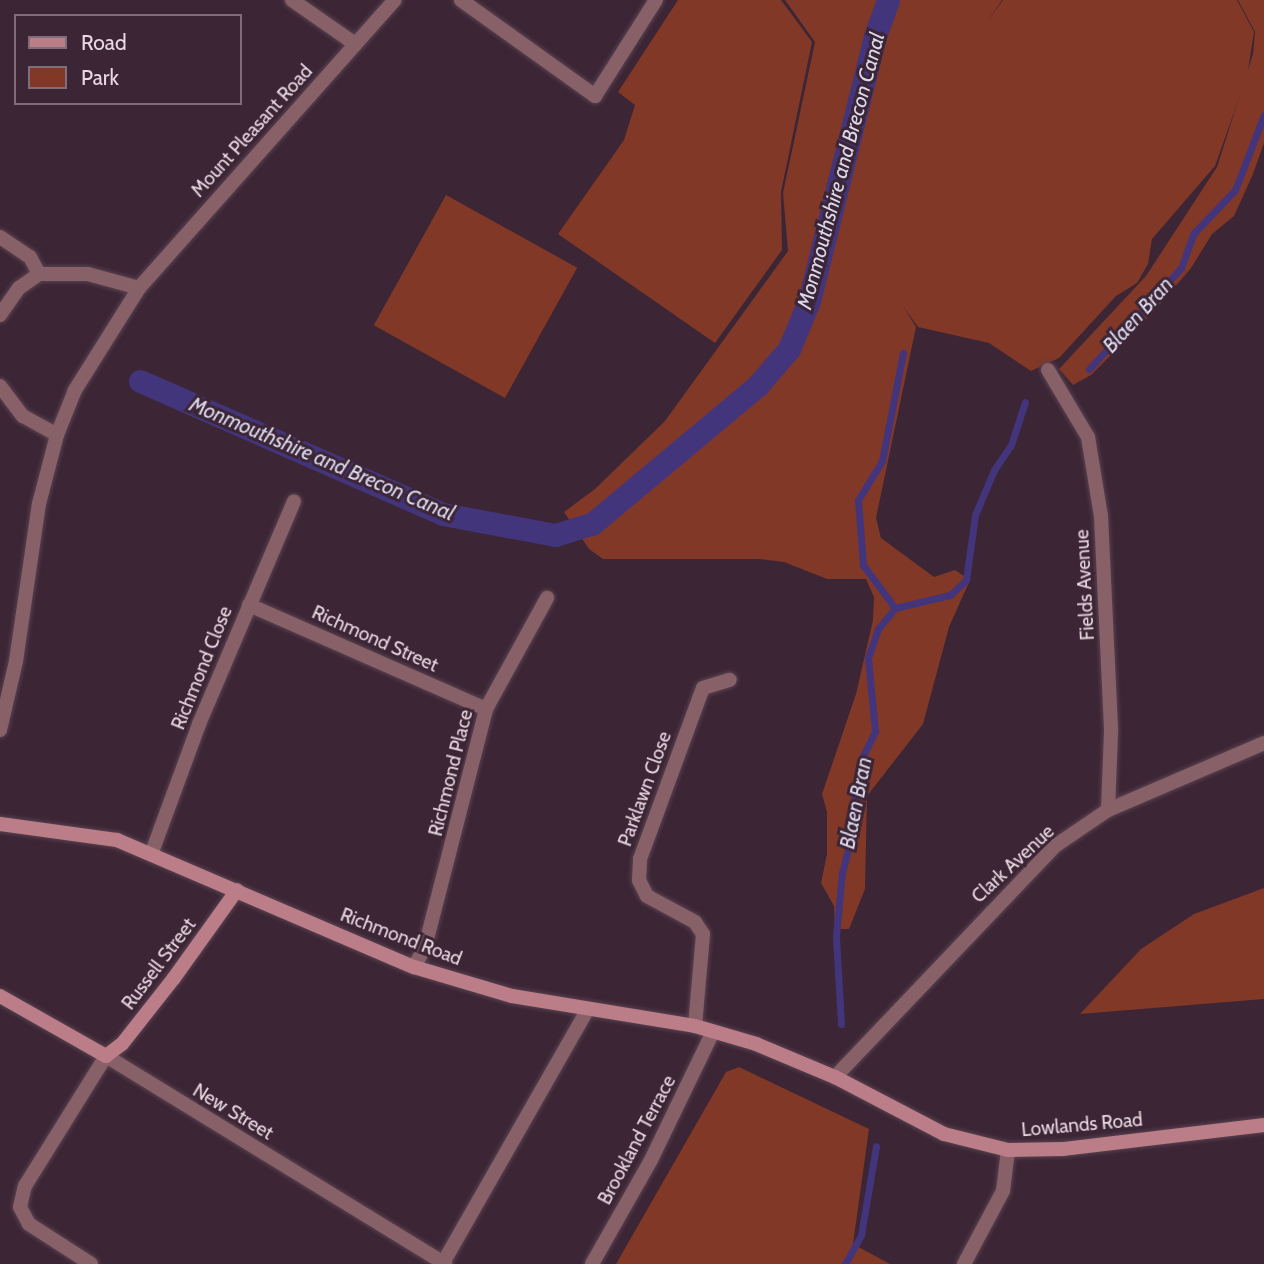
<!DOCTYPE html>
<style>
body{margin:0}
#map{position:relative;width:1264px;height:1264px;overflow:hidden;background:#3c2534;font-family:Cabin,sans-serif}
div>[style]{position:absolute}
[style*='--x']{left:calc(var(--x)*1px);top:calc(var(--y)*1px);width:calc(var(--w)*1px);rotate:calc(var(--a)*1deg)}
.green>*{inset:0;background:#813827;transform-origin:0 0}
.stream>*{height:7px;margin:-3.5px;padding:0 3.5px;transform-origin:3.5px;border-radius:3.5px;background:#43357c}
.canal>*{height:23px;margin:-11.5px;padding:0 11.5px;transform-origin:11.5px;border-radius:11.5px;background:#43357c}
.roads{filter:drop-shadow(0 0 2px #584250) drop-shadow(0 0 2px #584250)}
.street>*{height:14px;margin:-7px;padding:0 7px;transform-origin:7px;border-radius:7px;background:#886168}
.secondary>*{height:14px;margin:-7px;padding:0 7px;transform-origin:7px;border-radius:7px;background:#bb7d88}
span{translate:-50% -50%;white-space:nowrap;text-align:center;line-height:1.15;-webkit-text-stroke:6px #3c2534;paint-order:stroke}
.street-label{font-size:19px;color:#e8d8e1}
.water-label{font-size:21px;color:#d9d8ed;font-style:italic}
.legend{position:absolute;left:14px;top:14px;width:228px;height:91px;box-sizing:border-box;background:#3c2534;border:2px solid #816d79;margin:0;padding:9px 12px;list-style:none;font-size:21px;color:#e8d8e1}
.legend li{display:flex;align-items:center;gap:14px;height:35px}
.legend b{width:35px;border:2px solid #816d79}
</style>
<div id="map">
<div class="green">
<div style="clip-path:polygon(678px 0,781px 0,812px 42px,781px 192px,782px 250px,715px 343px,558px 234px,624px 140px,635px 105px,618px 92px)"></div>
<div style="clip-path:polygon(785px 0,1002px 0,986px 23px,1003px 0,1237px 0,1254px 32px,1247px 76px,1215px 166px,1152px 239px,1148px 264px,1137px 283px,1116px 296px,1059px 358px,1031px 371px,989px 343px,918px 327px,903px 306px,916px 327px,876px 518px,881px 538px,934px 577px,955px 570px,970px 580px,949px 627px,923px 724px,867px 796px,865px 889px,849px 929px,835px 929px,834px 906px,821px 883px,827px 854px,827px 812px,822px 794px,856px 694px,873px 620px,874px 597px,866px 579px,827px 579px,784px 562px,759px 559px,603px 559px,589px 549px,564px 512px,595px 489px,665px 421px,788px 251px,783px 193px,815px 42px)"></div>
<div style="clip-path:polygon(1238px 0,1264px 0,1264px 143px,1253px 174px,1234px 216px,1212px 234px,1191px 268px,1150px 316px,1091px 375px,1073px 385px,1059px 369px,1146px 276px,1217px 167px,1253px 54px,1255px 32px)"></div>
<div style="left:446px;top:195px;width:150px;height:149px;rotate:29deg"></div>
<div style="clip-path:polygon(1264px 888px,1264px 999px,1080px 1014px,1141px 949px,1194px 914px)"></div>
<div style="clip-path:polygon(739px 1067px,869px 1129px,853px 1244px,890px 1264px,616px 1264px,726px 1072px)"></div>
</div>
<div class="stream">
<div style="--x:1089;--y:369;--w:137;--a:-47.7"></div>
<div style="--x:1181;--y:268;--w:37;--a:-70"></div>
<div style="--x:1194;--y:233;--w:59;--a:-46.4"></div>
<div style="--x:1235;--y:190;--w:80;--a:-68.9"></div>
<div style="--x:895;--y:608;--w:54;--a:-126.7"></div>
<div style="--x:863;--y:565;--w:65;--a:-94.4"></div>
<div style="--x:858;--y:500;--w:46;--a:-58.4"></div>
<div style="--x:882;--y:461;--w:110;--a:-79"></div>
<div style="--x:841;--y:1024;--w:88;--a:-93.3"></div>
<div style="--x:836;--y:936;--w:63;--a:-84.6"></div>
<div style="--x:842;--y:873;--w:65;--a:-75.7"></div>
<div style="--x:858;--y:810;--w:15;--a:-106"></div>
<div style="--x:854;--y:796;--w:41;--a:-77.3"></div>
<div style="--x:863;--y:756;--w:28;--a:-64"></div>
<div style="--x:875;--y:731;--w:73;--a:-95.5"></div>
<div style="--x:868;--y:658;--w:31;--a:-71"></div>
<div style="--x:878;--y:629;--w:27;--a:-51"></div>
<div style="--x:895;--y:608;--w:57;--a:-13.3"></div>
<div style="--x:950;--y:595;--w:22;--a:-43"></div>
<div style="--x:966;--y:580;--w:66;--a:-82.1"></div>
<div style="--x:975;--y:515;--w:49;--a:-67.1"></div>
<div style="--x:994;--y:470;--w:30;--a:-56"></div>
<div style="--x:1011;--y:445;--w:45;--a:-72"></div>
<div style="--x:845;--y:1264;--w:33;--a:-61"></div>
<div style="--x:861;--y:1235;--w:90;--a:-80.4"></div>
</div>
<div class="canal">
<div style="--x:140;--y:381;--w:331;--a:23.7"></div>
<div style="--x:443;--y:514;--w:114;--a:10.6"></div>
<div style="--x:555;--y:535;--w:39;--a:-17"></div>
<div style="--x:592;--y:524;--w:217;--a:-39.9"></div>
<div style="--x:758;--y:385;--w:48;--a:-49.3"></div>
<div style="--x:789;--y:349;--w:52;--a:-67.4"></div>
<div style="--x:809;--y:301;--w:273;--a:-76"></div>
<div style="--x:875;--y:36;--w:38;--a:-70"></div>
</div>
<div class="roads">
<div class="street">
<div style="--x:292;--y:0;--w:77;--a:34.9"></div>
<div style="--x:461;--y:0;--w:165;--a:35.6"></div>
<div style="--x:595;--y:96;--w:114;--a:-57.6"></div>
<div style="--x:0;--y:237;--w:36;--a:34"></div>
<div style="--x:30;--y:257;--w:19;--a:62"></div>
<div style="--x:0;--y:315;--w:33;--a:-55"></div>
<div style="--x:19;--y:288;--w:24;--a:-35"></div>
<div style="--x:39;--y:274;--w:49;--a:0"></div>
<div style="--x:88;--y:274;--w:53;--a:15.4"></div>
<div style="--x:1048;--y:370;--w:78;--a:59.2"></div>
<div style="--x:1088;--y:437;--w:80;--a:80.7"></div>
<div style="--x:1101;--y:516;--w:216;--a:87.3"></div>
<div style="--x:1111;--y:732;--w:78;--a:92.2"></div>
<div style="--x:0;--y:386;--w:38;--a:53"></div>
<div style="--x:23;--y:416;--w:39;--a:29"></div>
<div style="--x:249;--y:605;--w:259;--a:23.7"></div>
<div style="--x:0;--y:730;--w:71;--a:-76.9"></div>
<div style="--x:16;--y:661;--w:159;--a:-81.7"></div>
<div style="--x:39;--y:504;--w:71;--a:-75.4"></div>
<div style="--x:57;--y:435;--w:48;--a:-68.2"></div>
<div style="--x:75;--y:390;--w:120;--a:-57.9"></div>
<div style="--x:139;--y:288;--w:385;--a:-48.4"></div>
<div style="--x:152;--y:852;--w:136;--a:-69.8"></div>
<div style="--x:199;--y:724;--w:242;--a:-66.9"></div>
<div style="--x:414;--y:967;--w:23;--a:-61"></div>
<div style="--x:425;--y:947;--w:246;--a:-75.6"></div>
<div style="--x:486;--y:709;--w:127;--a:-61.2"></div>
<div style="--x:695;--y:1026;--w:92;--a:-85"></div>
<div style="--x:703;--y:934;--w:14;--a:-124"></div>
<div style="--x:695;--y:922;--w:55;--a:-151.6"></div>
<div style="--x:647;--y:896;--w:18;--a:-117"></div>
<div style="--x:639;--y:880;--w:21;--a:-87"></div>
<div style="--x:640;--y:859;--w:182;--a:-69.8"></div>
<div style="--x:703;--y:688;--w:28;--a:-17"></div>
<div style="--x:835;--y:1077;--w:319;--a:-46.4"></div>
<div style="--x:1055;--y:846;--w:64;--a:-34.2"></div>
<div style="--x:1108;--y:810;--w:170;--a:-23.2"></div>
<div style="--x:443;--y:1263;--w:292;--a:-60.3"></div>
<div style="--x:91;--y:1264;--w:74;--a:-147.2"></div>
<div style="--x:29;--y:1224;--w:19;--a:-118"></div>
<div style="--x:20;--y:1207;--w:22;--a:-77"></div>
<div style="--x:25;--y:1186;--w:153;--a:-58.1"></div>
<div style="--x:106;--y:1056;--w:398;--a:31.5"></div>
<div style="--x:592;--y:1264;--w:120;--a:-60.4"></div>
<div style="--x:651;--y:1160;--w:142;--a:-64.2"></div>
<div style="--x:964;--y:1264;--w:83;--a:-61.9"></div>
<div style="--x:1003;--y:1191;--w:41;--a:-83"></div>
</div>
<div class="secondary">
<div style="--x:0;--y:824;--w:118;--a:7.8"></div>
<div style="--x:117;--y:840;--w:323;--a:23.2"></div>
<div style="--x:414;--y:967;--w:102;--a:16.5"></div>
<div style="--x:512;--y:996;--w:185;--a:9.3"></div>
<div style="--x:695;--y:1026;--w:64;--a:16.4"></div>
<div style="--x:756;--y:1044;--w:86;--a:22.7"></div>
<div style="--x:835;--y:1077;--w:123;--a:27.6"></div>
<div style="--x:944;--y:1134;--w:66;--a:14"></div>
<div style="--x:1008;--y:1150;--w:55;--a:-1"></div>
<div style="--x:1063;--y:1149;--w:202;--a:-6.8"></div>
<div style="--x:0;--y:996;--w:122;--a:29.5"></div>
<div style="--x:106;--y:1056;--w:20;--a:-37"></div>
<div style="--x:122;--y:1044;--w:84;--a:-51.8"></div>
<div style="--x:174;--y:978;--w:108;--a:-54.4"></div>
</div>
</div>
<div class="street-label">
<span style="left:252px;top:131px;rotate:-48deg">Mount Pleasant Road</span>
<span style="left:1085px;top:585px;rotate:-93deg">Fields Avenue</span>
<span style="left:375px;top:639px;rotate:24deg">Richmond Street</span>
<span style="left:202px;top:668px;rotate:-68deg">Richmond Close</span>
<span style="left:451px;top:773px;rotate:-76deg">Richmond Place</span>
<span style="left:645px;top:789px;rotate:-70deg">Parklawn Close</span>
<span style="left:1013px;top:864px;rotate:-43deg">Clark Avenue</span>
<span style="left:401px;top:937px;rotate:21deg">Richmond Road</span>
<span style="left:159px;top:964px;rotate:-53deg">Russell Street</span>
<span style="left:233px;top:1112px;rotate:31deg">New Street</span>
<span style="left:1082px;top:1125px;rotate:-5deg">Lowlands Road</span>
<span style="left:637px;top:1140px;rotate:-62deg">Brookland Terrace</span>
</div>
<div class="water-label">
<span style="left:841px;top:171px;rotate:-75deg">Monmouthshire and Brecon Canal</span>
<span style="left:1138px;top:315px;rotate:-48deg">Blaen Bran</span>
<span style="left:322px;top:459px;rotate:23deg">Monmouthshire and Brecon Canal</span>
<span style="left:856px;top:803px;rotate:-79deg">Blaen Bran</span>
</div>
<ul class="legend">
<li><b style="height:9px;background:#bb7d88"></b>Road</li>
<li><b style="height:19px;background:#813827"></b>Park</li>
</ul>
</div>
